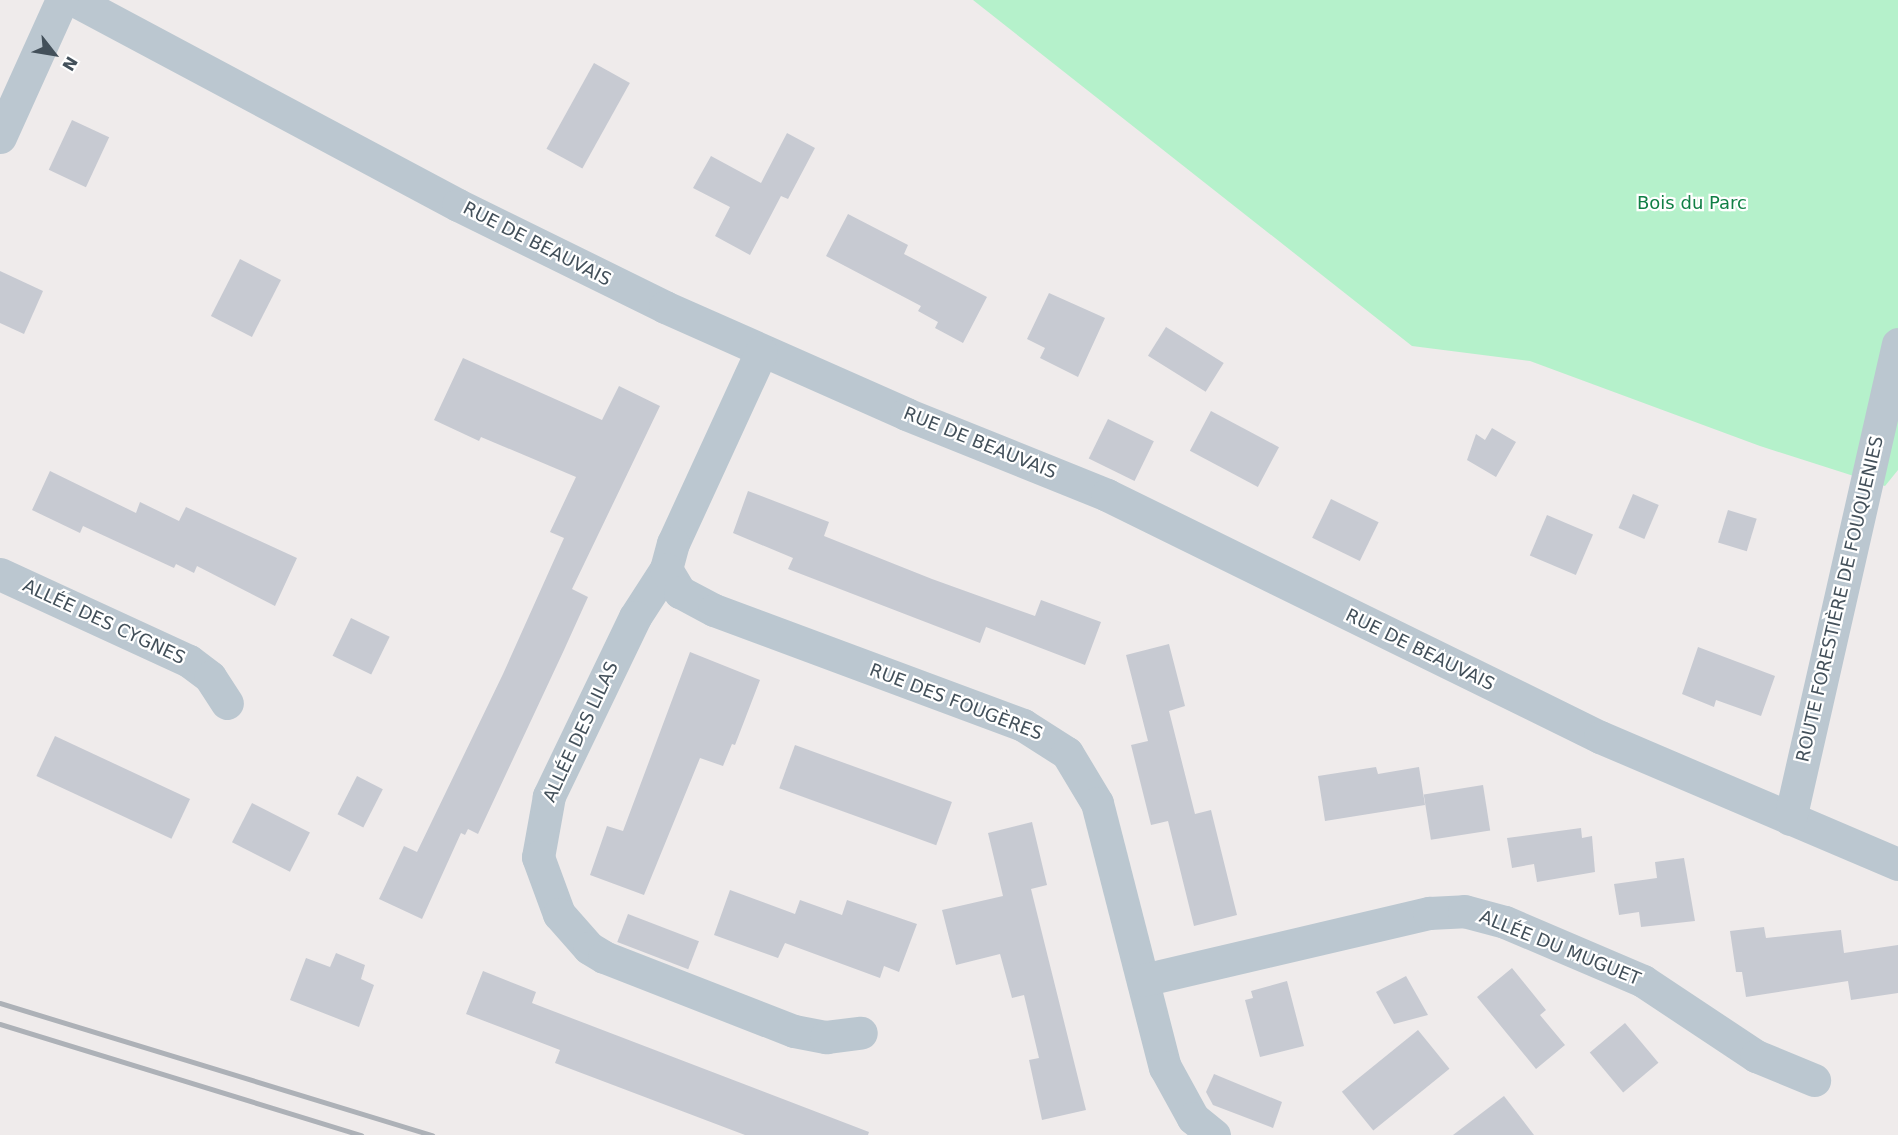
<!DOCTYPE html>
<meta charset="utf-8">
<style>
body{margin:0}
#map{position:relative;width:1898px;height:1135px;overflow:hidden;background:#efebeb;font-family:"DejaVu Sans",sans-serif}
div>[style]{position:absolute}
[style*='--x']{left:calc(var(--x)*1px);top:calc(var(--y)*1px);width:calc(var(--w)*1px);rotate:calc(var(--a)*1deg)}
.green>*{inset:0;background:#b5f1cb}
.building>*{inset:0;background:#c7cad2;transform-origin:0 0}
.minor>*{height:33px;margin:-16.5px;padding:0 16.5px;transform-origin:16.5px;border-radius:16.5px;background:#bbc7d0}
.rail>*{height:4.5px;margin:-2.25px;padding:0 2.25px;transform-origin:2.25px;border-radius:2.25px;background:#adb1b7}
span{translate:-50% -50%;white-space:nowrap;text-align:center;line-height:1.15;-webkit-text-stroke:4.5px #fff;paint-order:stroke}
.park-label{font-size:18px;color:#107f45}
.street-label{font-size:18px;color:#43505a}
.north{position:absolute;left:24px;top:24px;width:60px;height:60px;-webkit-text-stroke:4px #fff;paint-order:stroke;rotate:121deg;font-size:16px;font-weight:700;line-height:24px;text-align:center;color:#43505a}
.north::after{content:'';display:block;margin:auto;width:21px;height:27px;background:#43505a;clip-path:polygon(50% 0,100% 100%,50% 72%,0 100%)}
</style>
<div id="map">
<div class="green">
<div style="clip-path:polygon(973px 0,1898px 0,1898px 470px,1885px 486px,1760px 446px,1530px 361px,1412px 346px)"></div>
</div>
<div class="building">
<div style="left:594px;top:63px;width:41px;height:98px;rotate:29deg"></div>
<div style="left:72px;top:120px;width:41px;height:55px;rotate:25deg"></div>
<div style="clip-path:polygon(787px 133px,815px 148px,788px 199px,781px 196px,750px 255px,715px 236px,730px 207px,693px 188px,711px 156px,761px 183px)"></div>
<div style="clip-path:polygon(848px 214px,908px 245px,904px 254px,987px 297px,963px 343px,935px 328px,938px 322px,918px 311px,921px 306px,826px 256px)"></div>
<div style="left:240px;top:259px;width:46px;height:64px;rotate:27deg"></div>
<div style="clip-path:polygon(0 271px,43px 291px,24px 334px,0 323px)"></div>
<div style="clip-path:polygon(1049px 293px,1105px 318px,1078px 377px,1040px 358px,1045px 348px,1027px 339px)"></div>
<div style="left:1166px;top:327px;width:68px;height:34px;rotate:32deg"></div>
<div style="clip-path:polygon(463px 358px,602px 420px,619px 386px,660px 406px,572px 589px,588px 597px,564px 650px,478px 834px,468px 829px,465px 835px,461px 833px,422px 919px,379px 899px,404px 846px,417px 852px,503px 674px,564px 538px,550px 532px,576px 477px,481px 437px,479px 441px,434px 420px)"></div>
<div style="left:1211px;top:411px;width:77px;height:45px;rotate:28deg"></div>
<div style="left:1108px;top:419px;width:51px;height:44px;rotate:26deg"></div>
<div style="clip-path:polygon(1492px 428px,1516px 442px,1496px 477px,1467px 460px,1476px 434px,1485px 440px)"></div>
<div style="clip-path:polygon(50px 471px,136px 513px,140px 502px,179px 521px,186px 507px,297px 558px,275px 606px,197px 566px,194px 573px,176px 564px,174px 568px,83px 526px,80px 533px,32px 510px)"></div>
<div style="clip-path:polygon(748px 491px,829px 522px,824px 536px,932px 579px,1035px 616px,1041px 600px,1101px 622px,1085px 665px,986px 627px,980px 643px,788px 569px,793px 558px,733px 533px)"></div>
<div style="left:1633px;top:494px;width:28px;height:37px;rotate:23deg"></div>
<div style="left:1331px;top:499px;width:53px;height:43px;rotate:26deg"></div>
<div style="left:1728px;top:510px;width:30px;height:34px;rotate:17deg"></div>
<div style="left:1547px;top:515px;width:50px;height:44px;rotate:23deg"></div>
<div style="left:351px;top:618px;width:43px;height:42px;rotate:26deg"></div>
<div style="clip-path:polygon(1169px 644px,1185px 706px,1169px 711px,1195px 814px,1211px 810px,1237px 915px,1194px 926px,1168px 821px,1151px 825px,1131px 745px,1148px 741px,1126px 655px)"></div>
<div style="clip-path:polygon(1698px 647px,1775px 676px,1761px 716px,1716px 700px,1714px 707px,1682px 694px)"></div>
<div style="clip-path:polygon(690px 652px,760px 680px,735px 745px,732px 744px,723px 766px,700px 758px,644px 895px,590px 875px,607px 826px,623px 831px)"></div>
<div style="left:55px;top:736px;width:149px;height:44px;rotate:25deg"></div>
<div style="left:795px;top:745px;width:167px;height:46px;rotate:20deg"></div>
<div style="clip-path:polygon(1376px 767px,1378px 774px,1419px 767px,1425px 805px,1325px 821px,1318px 776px)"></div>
<div style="left:357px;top:776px;width:29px;height:43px;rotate:27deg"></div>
<div style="left:1483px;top:785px;width:46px;height:60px;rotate:81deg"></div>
<div style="left:252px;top:803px;width:65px;height:44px;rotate:27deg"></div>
<div style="clip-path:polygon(1032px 822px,1047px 885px,1031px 889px,1086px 1110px,1042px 1120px,1029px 1060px,1039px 1058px,1024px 995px,1012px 998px,1000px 954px,956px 965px,942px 910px,1003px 896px,988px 833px)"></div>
<div style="clip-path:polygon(1581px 828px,1582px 838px,1592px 836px,1595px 872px,1537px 882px,1534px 864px,1512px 868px,1507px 838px)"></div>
<div style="clip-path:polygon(1684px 858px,1695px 921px,1641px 927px,1639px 912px,1619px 915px,1614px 884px,1657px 878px,1655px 862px)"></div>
<div style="clip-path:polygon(730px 890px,795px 914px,800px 900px,842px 915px,847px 900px,917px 924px,899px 972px,884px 966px,880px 978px,785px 943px,778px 958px,714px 935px)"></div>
<div style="left:628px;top:914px;width:76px;height:30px;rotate:21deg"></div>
<div style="clip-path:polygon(1764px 927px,1766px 938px,1841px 930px,1844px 953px,1898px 945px,1898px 993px,1851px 1000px,1848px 981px,1746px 997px,1742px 972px,1736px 972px,1730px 931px)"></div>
<div style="clip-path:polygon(336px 953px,365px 965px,361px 979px,374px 985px,359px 1027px,290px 1000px,306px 958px,330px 967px)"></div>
<div style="clip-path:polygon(1512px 968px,1546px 1010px,1540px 1015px,1565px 1045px,1536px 1069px,1477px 997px)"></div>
<div style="clip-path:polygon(483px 971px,536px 992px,532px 1003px,869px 1132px,868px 1135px,745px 1135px,555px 1063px,560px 1050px,466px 1014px)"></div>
<div style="clip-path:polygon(1406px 976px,1428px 1015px,1394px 1024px,1376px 992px)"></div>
<div style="clip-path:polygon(1287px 981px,1304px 1046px,1260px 1057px,1245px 1000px,1253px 998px,1251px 991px)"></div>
<div style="left:1625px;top:1023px;width:52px;height:46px;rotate:50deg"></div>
<div style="left:1418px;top:1030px;width:50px;height:98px;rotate:51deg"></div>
<div style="clip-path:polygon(1214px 1074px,1282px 1102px,1273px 1128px,1213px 1105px,1206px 1092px)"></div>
<div style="clip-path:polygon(1504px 1096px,1534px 1135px,1453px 1135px)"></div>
</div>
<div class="minor">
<div style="--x:74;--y:0;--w:435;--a:28.1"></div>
<div style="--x:458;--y:205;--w:231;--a:26.2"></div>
<div style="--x:665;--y:307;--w:264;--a:23.9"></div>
<div style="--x:906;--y:414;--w:217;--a:21.9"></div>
<div style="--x:1107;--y:495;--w:549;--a:26.15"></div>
<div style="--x:1600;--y:737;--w:324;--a:23.1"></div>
<div style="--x:0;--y:137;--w:150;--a:-65.7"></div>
<div style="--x:761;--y:352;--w:210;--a:114.7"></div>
<div style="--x:673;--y:543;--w:27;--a:105"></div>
<div style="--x:666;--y:569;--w:57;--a:122.9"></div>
<div style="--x:635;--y:617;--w:199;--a:115.7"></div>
<div style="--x:549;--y:796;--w:62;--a:100.2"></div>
<div style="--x:538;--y:857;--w:61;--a:69.8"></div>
<div style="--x:559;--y:914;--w:45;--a:48.6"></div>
<div style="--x:589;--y:948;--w:17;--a:31"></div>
<div style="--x:604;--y:957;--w:204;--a:21.3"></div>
<div style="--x:794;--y:1031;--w:33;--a:11"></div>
<div style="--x:826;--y:1037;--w:35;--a:-7"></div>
<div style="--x:666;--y:569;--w:27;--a:59"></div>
<div style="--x:680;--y:592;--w:38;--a:28"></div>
<div style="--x:714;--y:610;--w:330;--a:20.4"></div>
<div style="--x:1023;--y:725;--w:52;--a:32.5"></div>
<div style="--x:1067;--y:753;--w:58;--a:59"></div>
<div style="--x:1097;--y:803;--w:273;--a:75.6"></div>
<div style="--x:1165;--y:1067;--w:58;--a:61.2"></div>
<div style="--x:1193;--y:1118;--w:27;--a:39"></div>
<div style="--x:0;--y:574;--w:208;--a:24.7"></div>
<div style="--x:189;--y:661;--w:26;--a:37"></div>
<div style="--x:210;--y:677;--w:31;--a:57"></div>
<div style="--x:1790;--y:819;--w:487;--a:-77.2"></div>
<div style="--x:1143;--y:980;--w:294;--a:-13.2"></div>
<div style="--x:1429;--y:913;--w:35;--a:-3"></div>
<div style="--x:1464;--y:911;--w:42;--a:15"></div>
<div style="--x:1505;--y:922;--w:150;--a:23.1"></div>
<div style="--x:1643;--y:981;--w:136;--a:33.6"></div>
<div style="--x:1756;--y:1056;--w:63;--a:22.5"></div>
</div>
<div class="rail">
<div style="--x:0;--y:1003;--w:452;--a:17"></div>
<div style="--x:0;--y:1024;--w:378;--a:17.1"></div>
</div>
<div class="park-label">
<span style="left:1692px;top:203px">Bois du Parc</span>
</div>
<div class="street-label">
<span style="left:537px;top:244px;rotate:27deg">RUE DE BEAUVAIS</span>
<span style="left:980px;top:443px;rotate:22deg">RUE DE BEAUVAIS</span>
<span style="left:1840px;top:599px;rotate:-77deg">ROUTE FORESTIÈRE DE FOUQUENIES</span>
<span style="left:104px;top:622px;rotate:25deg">ALLÉE DES CYGNES</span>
<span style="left:1420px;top:650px;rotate:26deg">RUE DE BEAUVAIS</span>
<span style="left:956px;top:702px;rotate:21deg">RUE DES FOUGÈRES</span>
<span style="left:581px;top:732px;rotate:-65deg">ALLÉE DES LILAS</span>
<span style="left:1560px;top:948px;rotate:22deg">ALLÉE DU MUGUET</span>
</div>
<div class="north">N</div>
</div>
